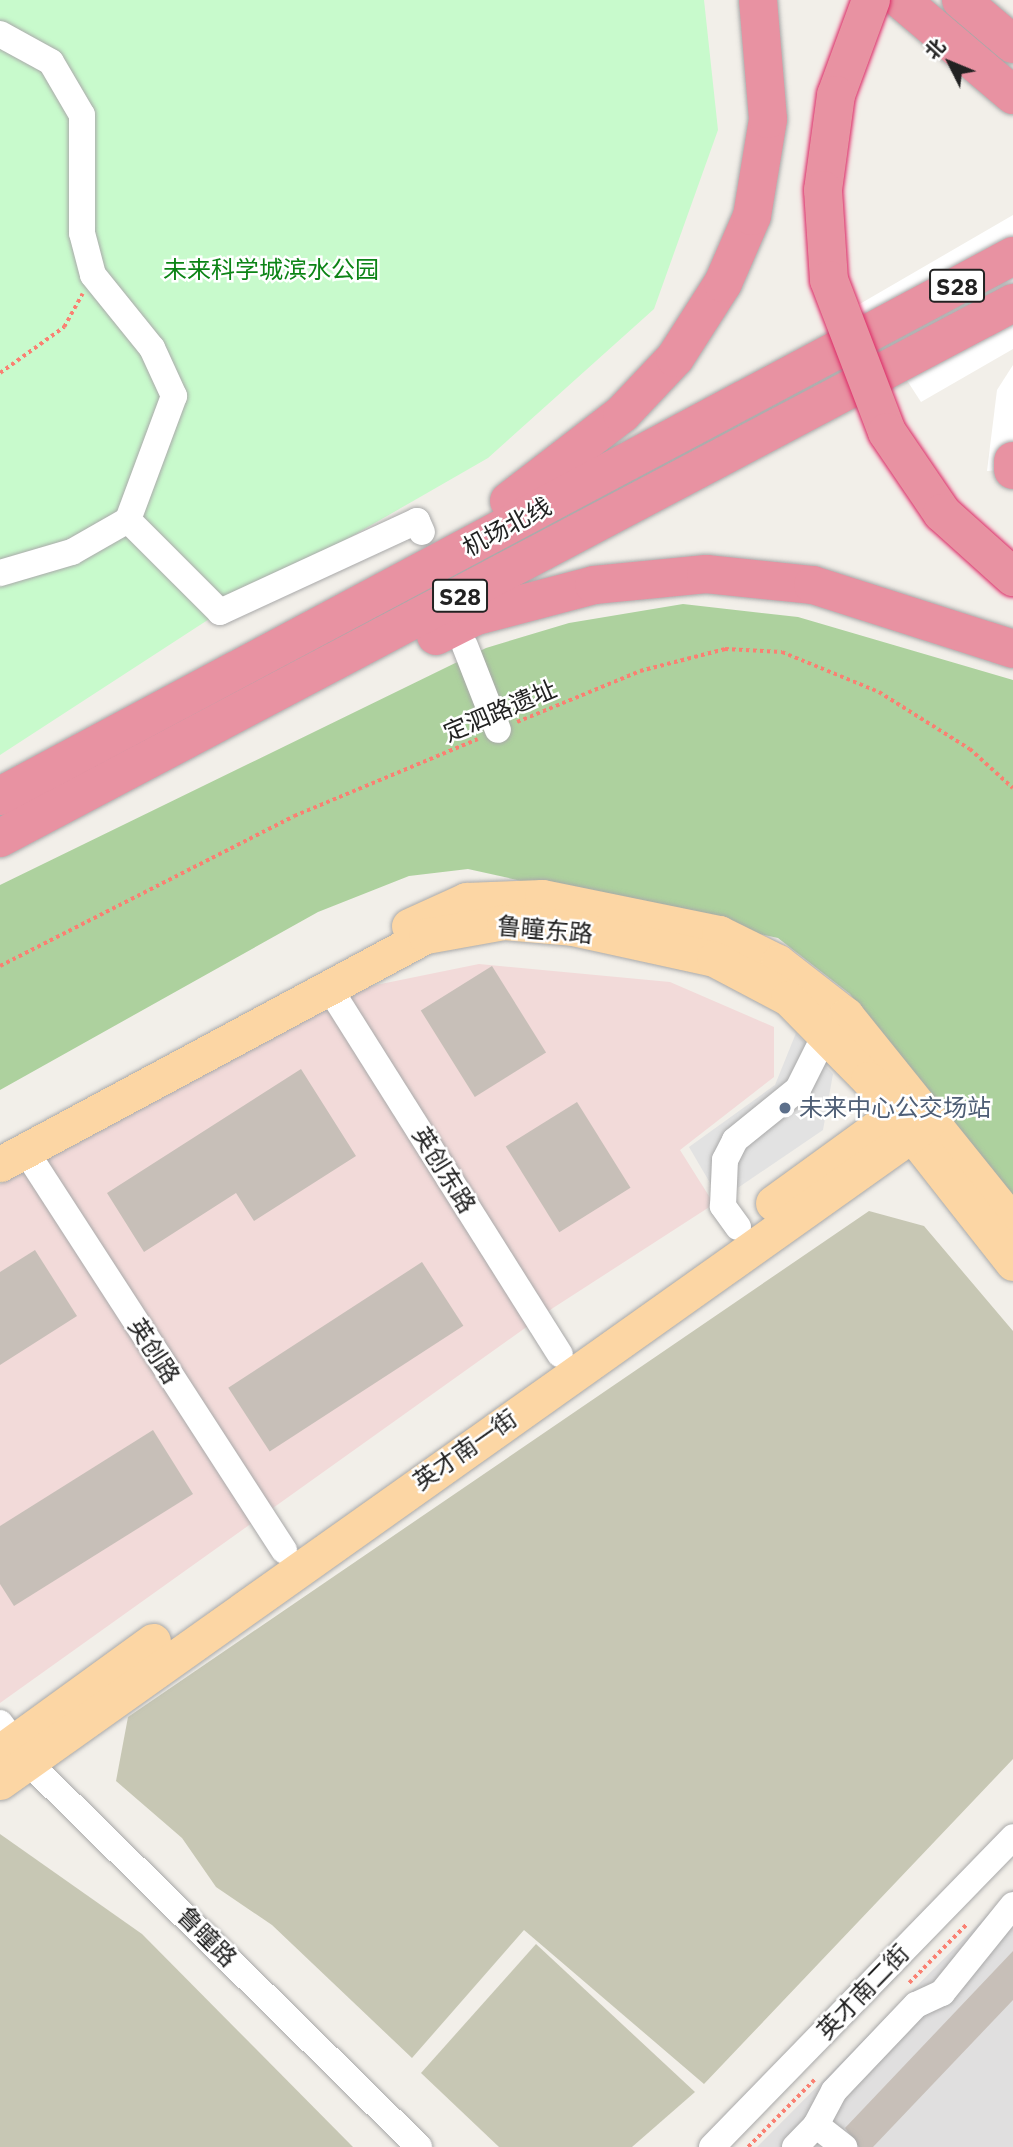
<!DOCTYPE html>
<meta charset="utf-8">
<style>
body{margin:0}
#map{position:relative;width:1013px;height:2147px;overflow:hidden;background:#f2efe9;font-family:"IBM Plex Sans","Noto Sans SC",sans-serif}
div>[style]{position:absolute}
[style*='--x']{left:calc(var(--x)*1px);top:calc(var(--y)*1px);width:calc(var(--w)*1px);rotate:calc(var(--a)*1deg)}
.residential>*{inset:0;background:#e0dfdf}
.commercial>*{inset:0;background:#f2dad9}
.construction>*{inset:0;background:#c7c7b4}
.forest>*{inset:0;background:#add19e}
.park>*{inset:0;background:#c8facc}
.parking>*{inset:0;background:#e2e2e2}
.pier>*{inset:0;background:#fff}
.building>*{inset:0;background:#c7bfb8;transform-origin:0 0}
.path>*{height:3.5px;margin-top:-1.75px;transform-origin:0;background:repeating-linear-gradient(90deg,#fa8072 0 3.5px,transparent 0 7px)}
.roads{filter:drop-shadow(0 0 2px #a9a9a9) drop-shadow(0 0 2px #a9a9a9)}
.minor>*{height:26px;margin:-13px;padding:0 13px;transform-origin:13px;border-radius:13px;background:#fff}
.major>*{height:35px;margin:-17.5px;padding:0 17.5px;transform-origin:17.5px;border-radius:17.5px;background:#fcd6a4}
.highway>*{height:38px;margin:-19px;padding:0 19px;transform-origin:19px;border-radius:19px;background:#e892a2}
.bridges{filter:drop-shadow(0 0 2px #dc2a67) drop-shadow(0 0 2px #dc2a67)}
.highway-bridge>*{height:38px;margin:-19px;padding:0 19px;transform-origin:19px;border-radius:19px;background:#e892a2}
.dots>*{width:19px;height:19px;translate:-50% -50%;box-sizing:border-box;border:4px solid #fff;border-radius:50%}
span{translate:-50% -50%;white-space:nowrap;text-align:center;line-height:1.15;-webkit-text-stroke:5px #fff;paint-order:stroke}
.shield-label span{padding:2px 5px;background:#fff;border:2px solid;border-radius:5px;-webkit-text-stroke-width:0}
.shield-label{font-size:23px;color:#222;font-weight:700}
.park-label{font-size:24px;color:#0c8416}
.street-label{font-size:24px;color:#222}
.service-label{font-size:24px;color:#4e5e75}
.left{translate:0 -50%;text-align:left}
.north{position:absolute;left:915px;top:28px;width:70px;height:70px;-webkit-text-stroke:5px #fff;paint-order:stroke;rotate:313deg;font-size:19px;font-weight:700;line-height:28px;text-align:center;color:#222}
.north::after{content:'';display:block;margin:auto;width:24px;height:32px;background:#222;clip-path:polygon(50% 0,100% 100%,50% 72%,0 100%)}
</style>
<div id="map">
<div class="residential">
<div style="clip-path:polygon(1013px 1889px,1013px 2147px,757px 2147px)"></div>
</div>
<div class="commercial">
<div style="clip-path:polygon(479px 964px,670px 982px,774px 1027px,774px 1077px,680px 1150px,714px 1204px,553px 1308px,0 1703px,0 1184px,366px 987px)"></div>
</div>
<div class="construction">
<div style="clip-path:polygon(869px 1211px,924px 1226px,1013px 1331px,1013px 1759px,704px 2084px,524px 1930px,412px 2058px,272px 1925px,216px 1887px,182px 1838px,116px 1781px,128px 1717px)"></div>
<div style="clip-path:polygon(0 1834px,142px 1934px,353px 2147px,0 2147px)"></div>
<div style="clip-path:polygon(536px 1944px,695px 2092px,632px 2147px,499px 2147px,421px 2073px)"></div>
</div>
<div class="forest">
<div style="clip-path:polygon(683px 604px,798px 617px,1013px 680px,1013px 1197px,850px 994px,778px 938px,468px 869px,409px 876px,318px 912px,0 1090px,0 885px,486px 648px,569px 623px)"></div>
</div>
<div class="park">
<div style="clip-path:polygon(0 0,704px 0,718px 130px,654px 309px,488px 458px,220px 612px,0 755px)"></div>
</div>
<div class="parking">
<div style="clip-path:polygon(796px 1033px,833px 1074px,823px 1130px,720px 1200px,689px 1147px,775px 1085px)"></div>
</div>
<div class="pier">
<div style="clip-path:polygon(1013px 215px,1013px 349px,921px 402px,858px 305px)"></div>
<div style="clip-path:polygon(1013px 365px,1013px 469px,987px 471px,997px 390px)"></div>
</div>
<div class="building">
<div style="left:492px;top:966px;width:102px;height:84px;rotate:58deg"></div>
<div style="clip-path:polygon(301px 1069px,356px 1156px,254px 1221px,236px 1193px,144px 1252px,107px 1193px)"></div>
<div style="left:577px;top:1102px;width:101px;height:84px;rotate:58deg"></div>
<div style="clip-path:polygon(35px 1250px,77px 1316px,0 1365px,0 1272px)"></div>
<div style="left:422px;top:1262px;width:76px;height:231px;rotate:57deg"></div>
<div style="clip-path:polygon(153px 1430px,193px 1494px,14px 1606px,0 1584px,0 1526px)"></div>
<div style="clip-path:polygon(1013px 1951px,1013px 2000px,873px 2147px,859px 2147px,845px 2128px)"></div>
</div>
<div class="path">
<div style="--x:0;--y:373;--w:79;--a:-35.7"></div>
<div style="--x:64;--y:327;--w:38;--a:-61"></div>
<div style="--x:517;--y:722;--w:133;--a:-22.5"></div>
<div style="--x:640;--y:671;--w:88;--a:-14.5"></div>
<div style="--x:725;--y:649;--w:57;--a:3"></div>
<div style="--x:782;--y:652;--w:105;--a:22.4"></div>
<div style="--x:879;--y:692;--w:107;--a:32.1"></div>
<div style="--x:970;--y:749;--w:58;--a:42.2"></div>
<div style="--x:0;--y:966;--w:330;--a:-27"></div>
<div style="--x:294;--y:816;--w:199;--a:-22.7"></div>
<div style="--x:909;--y:1983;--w:83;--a:-45.5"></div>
<div style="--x:748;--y:2147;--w:95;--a:-45.4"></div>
</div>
<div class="roads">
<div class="minor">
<div style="--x:0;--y:34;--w:58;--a:28.8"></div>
<div style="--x:51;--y:62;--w:61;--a:59.7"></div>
<div style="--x:82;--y:115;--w:118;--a:90"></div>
<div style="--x:82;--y:233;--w:43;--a:75.3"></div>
<div style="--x:93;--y:275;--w:94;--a:51.1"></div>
<div style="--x:152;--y:348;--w:53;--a:65.4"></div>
<div style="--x:174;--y:396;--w:132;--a:110.4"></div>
<div style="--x:128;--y:520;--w:64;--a:150.3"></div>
<div style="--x:72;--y:552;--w:75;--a:163.7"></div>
<div style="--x:128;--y:520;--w:130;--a:45"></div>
<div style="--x:220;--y:612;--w:217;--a:-24.8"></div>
<div style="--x:417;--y:521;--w:12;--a:66"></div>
<div style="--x:465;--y:646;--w:90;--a:68.6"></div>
<div style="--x:328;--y:986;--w:435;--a:57.8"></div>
<div style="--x:25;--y:1150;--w:477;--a:57.1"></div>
<div style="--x:738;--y:1227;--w:26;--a:-126"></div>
<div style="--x:723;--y:1206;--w:46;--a:-87.5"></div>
<div style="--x:725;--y:1160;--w:22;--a:-63"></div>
<div style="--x:735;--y:1140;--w:81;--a:-39"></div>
<div style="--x:798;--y:1089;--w:63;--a:-63.4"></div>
<div style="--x:0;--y:1723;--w:51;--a:53.8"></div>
<div style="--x:30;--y:1764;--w:546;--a:44.55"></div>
<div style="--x:816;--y:2125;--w:36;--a:38"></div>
<div style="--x:712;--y:2147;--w:432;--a:-45.8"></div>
<div style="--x:795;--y:2147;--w:30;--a:-46"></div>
<div style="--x:816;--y:2125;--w:38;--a:-62"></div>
<div style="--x:834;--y:2091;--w:119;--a:-46.4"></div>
<div style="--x:916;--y:2005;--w:29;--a:-25"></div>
<div style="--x:942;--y:1993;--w:113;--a:-51.1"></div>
</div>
<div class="major">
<div style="--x:409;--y:926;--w:63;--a:-24.5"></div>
<div style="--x:466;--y:900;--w:76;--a:-2.3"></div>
<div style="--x:542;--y:897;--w:181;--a:11.5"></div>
<div style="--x:719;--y:933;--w:66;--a:26.2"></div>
<div style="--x:778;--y:962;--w:86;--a:37.9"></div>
<div style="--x:846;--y:1015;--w:267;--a:51.2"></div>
<div style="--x:0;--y:1164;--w:483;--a:-28.2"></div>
<div style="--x:426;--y:936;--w:79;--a:-10.2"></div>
<div style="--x:504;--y:922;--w:68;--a:5"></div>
<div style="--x:572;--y:928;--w:145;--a:12.3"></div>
<div style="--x:714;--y:959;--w:84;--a:27.8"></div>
<div style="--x:788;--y:998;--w:114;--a:45.4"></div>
<div style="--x:868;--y:1079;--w:234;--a:51.8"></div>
<div style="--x:773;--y:1203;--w:172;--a:-36"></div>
<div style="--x:0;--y:1752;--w:189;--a:-36"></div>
<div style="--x:0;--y:1782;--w:1137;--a:-35.37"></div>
</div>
<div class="highway">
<div style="--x:901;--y:0;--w:147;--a:40.3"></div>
<div style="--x:961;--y:0;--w:68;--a:40.2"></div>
<div style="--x:1013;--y:461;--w:9;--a:90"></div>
<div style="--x:509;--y:501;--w:143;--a:-37.6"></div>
<div style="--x:622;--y:414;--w:77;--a:-46.6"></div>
<div style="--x:675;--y:358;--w:89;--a:-57.4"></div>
<div style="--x:723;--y:283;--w:73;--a:-66.6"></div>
<div style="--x:752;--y:216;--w:98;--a:-80.6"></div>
<div style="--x:768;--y:119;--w:119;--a:-94.8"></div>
<div style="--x:436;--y:636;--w:45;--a:-26.6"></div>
<div style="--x:476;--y:616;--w:122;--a:-14.7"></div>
<div style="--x:594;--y:585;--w:113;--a:-5.6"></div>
<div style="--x:706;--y:574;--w:108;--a:5.9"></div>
<div style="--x:813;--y:585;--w:210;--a:17.7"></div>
<div style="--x:0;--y:796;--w:1148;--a:-28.06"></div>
<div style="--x:0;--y:838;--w:1146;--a:-27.84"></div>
</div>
</div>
<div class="bridges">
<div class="highway-bridge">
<div style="--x:871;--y:0;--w:101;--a:110.2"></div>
<div style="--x:836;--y:95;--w:96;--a:97.8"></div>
<div style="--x:823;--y:190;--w:90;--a:86.2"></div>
<div style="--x:829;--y:280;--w:163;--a:69.1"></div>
<div style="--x:887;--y:432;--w:98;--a:55.8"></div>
<div style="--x:942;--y:513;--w:96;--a:42"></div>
</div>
</div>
<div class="dots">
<div style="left:785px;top:1108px;background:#5c6f8a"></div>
</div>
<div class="shield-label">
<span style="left:957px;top:286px">S28</span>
<span style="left:460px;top:596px">S28</span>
</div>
<div class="park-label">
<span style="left:271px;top:270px">未来科学城滨水公园</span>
</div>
<div class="street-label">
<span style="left:507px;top:527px;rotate:-28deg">机场北线</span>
<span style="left:500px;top:711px;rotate:-23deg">定泗路遗址</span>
<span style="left:545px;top:930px;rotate:5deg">鲁瞳东路</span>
<span style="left:444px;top:1170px;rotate:58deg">英创东路</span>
<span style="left:154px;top:1351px;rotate:57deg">英创路</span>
<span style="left:465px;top:1450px;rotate:-35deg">英才南一街</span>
<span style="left:207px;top:1937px;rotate:45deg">鲁瞳路</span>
<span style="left:863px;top:1992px;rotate:-46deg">英才南二街</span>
</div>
<div class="service-label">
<span class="left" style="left:799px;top:1108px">未来中心公交场站</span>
</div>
<div class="north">北</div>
</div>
